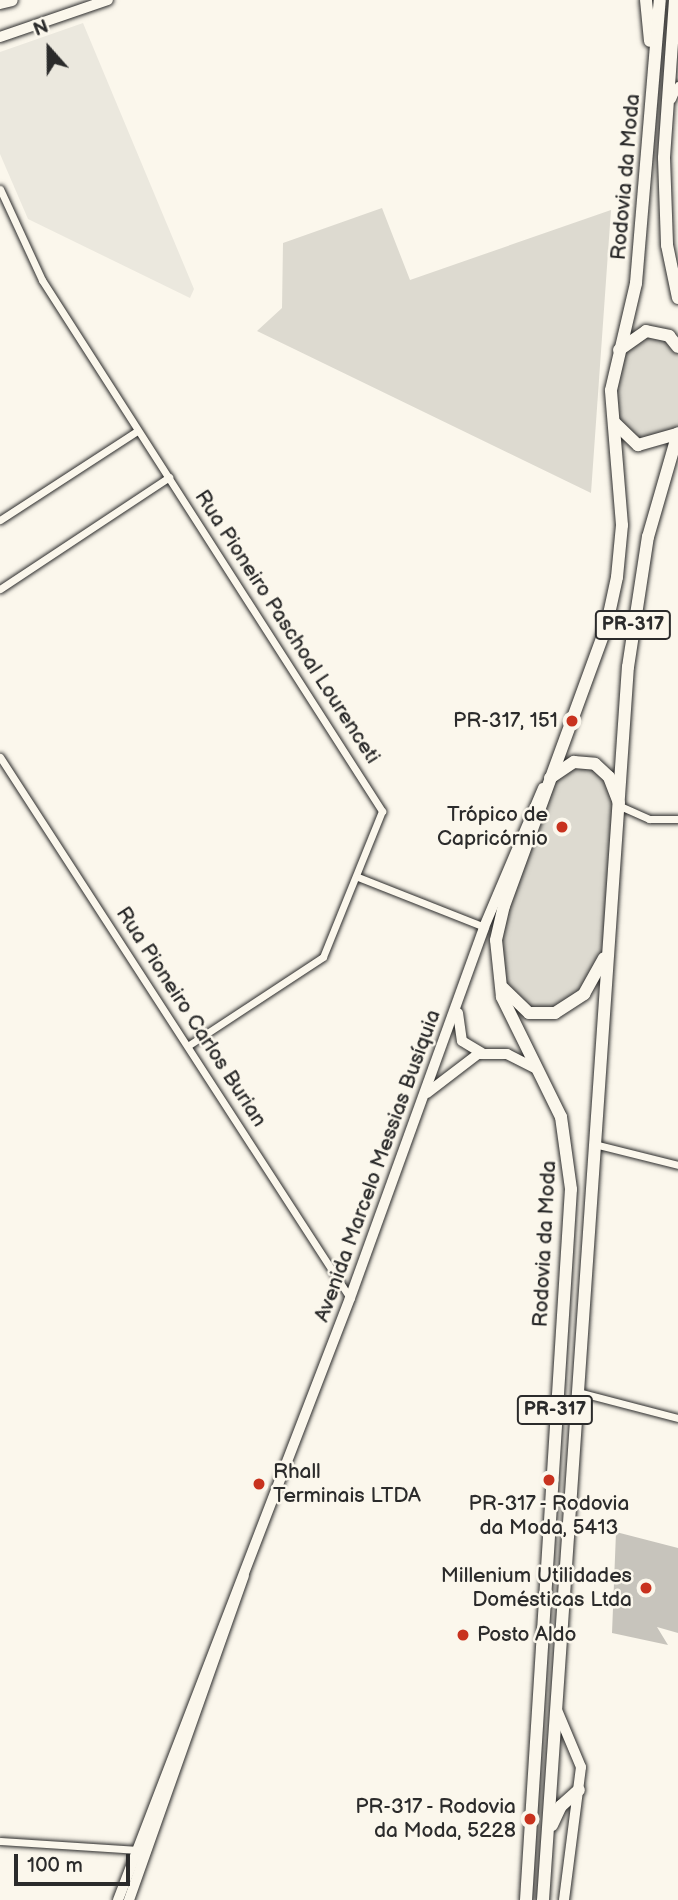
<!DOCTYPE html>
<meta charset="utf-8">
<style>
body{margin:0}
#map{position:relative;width:678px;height:1900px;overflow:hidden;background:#fbf7ec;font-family:"Balsamiq Sans",sans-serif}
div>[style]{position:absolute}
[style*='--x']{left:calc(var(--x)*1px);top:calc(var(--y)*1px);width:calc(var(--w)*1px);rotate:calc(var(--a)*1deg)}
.built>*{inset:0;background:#ebe8de}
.green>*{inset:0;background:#dddad0}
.building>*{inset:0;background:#c7c4bc}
.roads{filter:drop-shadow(0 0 2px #2b2b2b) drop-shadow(0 0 2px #2b2b2b)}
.street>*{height:7px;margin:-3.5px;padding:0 3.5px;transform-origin:3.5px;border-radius:3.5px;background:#fbf7ec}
.secondary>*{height:10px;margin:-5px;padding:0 5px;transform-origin:5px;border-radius:5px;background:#fbf7ec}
.highway>*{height:12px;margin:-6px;padding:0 6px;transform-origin:6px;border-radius:6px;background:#fbf7ec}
.dots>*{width:19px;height:19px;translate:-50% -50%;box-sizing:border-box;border:4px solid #fbf7ec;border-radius:50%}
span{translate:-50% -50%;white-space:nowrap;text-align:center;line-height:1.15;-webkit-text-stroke:5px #fbf7ec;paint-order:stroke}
.shield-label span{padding:2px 5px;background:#fbf7ec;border:2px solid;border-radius:5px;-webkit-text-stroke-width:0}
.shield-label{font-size:19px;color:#2b2b2b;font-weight:700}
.street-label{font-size:21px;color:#2b2b2b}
.poi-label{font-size:21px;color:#2b2b2b}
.right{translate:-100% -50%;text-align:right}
.left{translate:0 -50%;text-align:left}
.north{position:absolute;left:14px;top:14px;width:70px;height:70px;-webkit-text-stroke:5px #fbf7ec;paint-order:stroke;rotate:339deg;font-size:19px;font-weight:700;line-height:28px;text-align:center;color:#2b2b2b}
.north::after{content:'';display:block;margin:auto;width:24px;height:32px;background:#2b2b2b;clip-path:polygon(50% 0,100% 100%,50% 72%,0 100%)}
.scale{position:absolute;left:14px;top:1854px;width:116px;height:32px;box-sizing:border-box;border:4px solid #2b2b2b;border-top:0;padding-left:9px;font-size:21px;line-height:24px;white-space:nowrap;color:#2b2b2b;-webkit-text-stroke:5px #fbf7ec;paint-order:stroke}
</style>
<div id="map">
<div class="built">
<div style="clip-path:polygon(83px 23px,194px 289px,190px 298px,28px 219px,0 154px,0 52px)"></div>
</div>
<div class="green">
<div style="clip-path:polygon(382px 208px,410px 280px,611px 210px,591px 493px,257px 331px,282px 308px,283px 243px)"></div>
<div style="clip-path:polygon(646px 331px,678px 347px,678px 433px,653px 445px,620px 433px,615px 355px)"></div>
<div style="clip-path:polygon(595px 764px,613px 791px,609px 944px,594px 982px,541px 1016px,498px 979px,496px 940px,548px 779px,563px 768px)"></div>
</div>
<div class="building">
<div style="clip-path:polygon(616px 1532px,678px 1548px,678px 1633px,657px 1627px,668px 1645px,612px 1633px)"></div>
</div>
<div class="roads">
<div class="street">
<div style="--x:672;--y:99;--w:15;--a:-67"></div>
<div style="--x:0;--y:189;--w:100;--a:65.2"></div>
<div style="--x:42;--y:280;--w:631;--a:57.37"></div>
<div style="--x:382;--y:811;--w:157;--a:112"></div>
<div style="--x:323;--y:957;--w:160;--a:146.7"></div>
<div style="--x:0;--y:520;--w:163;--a:-33"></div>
<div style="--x:0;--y:589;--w:203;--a:-33.5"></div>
<div style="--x:0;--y:757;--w:644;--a:57.1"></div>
<div style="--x:620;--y:806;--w:32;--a:24"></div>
<div style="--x:649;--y:819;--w:29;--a:0"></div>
<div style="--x:358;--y:877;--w:136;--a:21.6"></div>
<div style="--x:594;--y:1144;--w:87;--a:14"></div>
<div style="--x:578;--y:1392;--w:103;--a:14.6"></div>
<div style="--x:0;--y:1841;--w:139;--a:3.7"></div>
</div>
<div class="secondary">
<div style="--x:0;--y:37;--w:114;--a:-18.9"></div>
<div style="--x:458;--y:1013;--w:28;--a:82"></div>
<div style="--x:462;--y:1041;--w:23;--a:31"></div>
<div style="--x:427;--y:1093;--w:64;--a:-37.4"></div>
<div style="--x:478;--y:1054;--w:29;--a:0"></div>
<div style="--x:507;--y:1054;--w:30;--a:27"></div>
<div style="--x:557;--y:1710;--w:62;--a:67.2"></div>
<div style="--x:581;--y:1767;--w:134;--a:97.3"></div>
<div style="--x:118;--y:1900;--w:645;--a:-68.92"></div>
<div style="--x:350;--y:1298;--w:394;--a:-70.1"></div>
<div style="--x:484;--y:927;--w:151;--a:-67"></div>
<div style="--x:129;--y:1900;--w:344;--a:-70.5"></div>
</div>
<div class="highway">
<div style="--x:646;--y:0;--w:41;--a:84.4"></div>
<div style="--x:675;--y:0;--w:158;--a:94"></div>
<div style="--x:664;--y:158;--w:87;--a:88"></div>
<div style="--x:667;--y:245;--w:54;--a:78.3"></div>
<div style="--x:0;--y:3;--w:12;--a:-14"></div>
<div style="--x:619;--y:350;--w:33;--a:-35"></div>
<div style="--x:646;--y:331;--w:24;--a:12"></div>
<div style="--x:669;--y:336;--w:14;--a:51"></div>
<div style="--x:615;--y:423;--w:32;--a:44"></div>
<div style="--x:638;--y:445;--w:41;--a:-15.8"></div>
<div style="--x:550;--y:778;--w:29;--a:-34"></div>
<div style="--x:574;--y:762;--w:21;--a:5"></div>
<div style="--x:595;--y:764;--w:19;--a:43"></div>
<div style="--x:609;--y:777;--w:28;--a:69"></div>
<div style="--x:503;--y:988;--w:36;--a:44"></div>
<div style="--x:529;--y:1013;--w:26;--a:0"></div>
<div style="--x:555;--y:1013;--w:35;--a:-33"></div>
<div style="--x:584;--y:994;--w:41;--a:-60.9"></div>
<div style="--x:552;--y:1825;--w:21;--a:-65"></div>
<div style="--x:561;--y:1806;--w:24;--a:-42"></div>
<div style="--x:526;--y:1900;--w:712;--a:-86.38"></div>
<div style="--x:571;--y:1189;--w:73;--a:-97.9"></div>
<div style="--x:561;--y:1117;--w:134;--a:-116.2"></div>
<div style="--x:502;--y:997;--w:57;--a:-96"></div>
<div style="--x:496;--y:940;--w:35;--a:-77"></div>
<div style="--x:504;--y:906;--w:296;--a:-69.9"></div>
<div style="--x:606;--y:628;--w:52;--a:-77.8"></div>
<div style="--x:617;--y:577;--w:52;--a:-84.5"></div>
<div style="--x:622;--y:525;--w:135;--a:-94.7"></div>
<div style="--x:611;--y:390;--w:110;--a:-76.8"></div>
<div style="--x:636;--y:283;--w:284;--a:-85.2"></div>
<div style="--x:543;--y:1900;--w:1236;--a:-86.06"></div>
<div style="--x:628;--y:667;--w:132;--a:-81.3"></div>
<div style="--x:648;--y:537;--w:108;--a:-73.9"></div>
</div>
</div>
<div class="dots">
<div style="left:572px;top:721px;background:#c8321e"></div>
<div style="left:562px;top:827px;background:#c8321e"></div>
<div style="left:549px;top:1480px;background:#c8321e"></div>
<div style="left:259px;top:1484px;background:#c8321e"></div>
<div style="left:646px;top:1588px;background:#c8321e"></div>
<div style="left:463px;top:1635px;background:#c8321e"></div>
<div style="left:530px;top:1819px;background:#c8321e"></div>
</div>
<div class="shield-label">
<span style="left:633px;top:625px">PR-317</span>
<span style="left:555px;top:1410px">PR-317</span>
</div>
<div class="street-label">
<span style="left:626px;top:177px;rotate:-85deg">Rodovia da Moda</span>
<span style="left:287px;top:627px;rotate:57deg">Rua Pioneiro Paschoal Lourenceti</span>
<span style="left:191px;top:1017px;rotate:57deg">Rua Pioneiro Carlos Burian</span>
<span style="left:378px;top:1166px;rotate:-70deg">Avenida Marcelo Messias Busíquia</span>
<span style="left:545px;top:1244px;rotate:-87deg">Rodovia da Moda</span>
</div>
<div class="poi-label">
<span class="right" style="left:558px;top:721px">PR-317, 151</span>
<span class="right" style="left:548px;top:827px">Trópico de<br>Capricórnio</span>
<span class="left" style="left:273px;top:1484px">Rhall<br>Terminais LTDA</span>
<span style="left:549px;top:1516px">PR-317 - Rodovia<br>da Moda, 5413</span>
<span class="right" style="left:632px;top:1588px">Millenium Utilidades<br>Domésticas Ltda</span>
<span class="left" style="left:477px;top:1635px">Posto Aldo</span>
<span class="right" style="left:516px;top:1819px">PR-317 - Rodovia<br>da Moda, 5228</span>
</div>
<div class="north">N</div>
<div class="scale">100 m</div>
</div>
